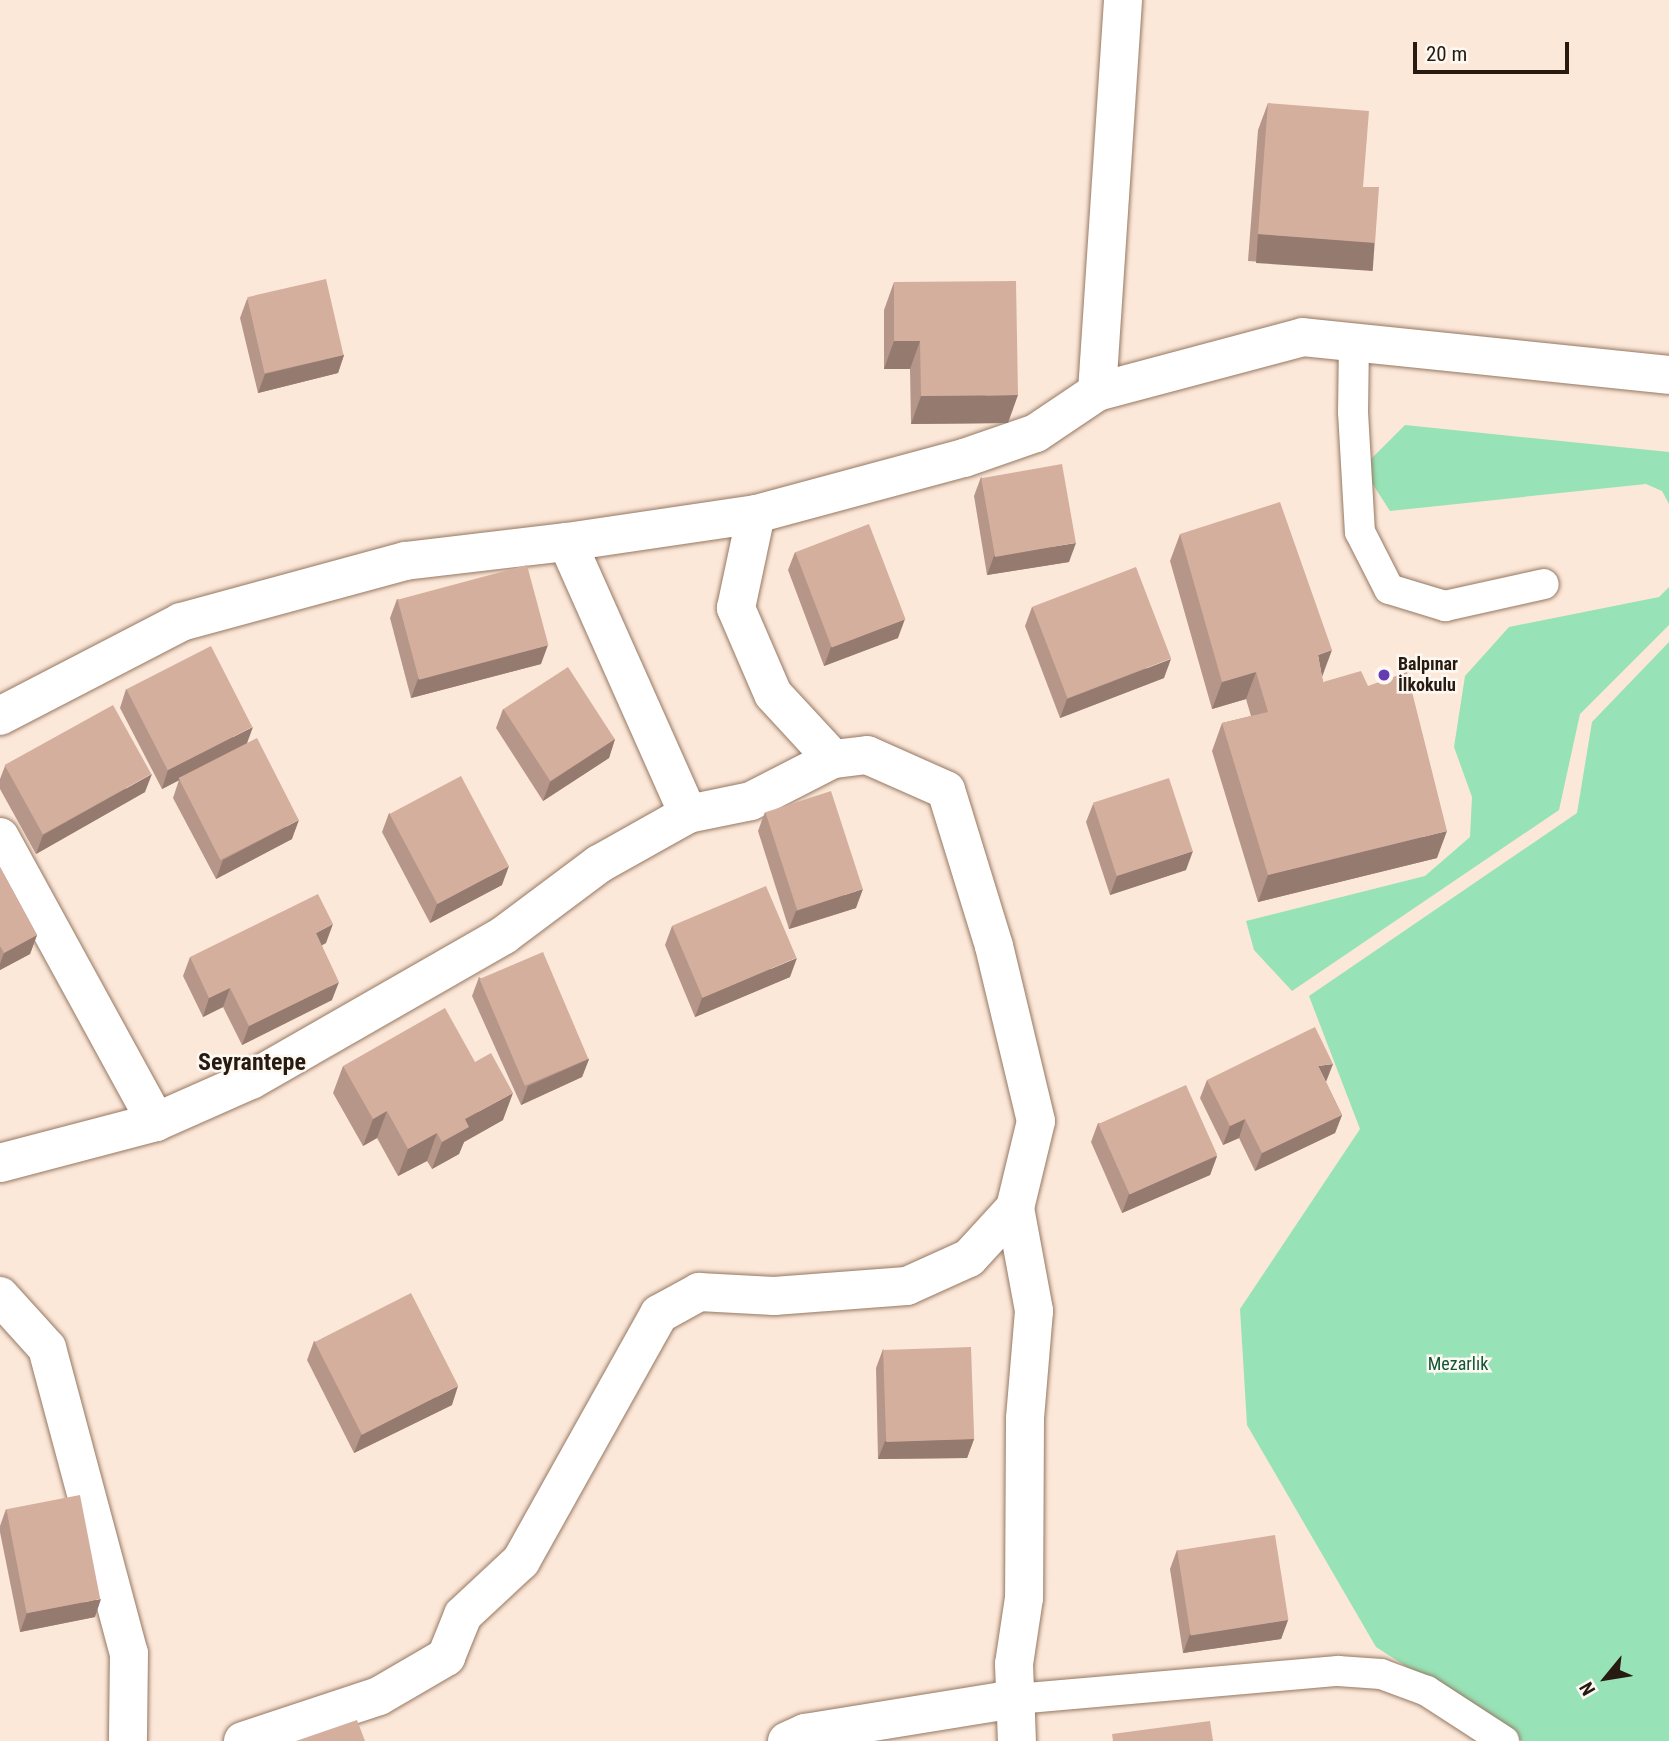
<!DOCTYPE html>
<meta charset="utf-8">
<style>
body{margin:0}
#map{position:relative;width:1669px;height:1741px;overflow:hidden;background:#fce8d9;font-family:"Roboto Condensed",sans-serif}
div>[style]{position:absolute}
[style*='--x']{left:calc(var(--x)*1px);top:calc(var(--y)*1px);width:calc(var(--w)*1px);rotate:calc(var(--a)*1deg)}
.green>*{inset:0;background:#97e2b6}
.roads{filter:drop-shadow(0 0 2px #967862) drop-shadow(0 0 2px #967862)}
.service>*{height:30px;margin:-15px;padding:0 15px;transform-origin:15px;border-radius:15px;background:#fff}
.minor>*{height:38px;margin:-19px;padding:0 19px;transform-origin:19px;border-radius:19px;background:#fff}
.wall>*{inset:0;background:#b69688}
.shaded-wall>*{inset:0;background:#947a6f;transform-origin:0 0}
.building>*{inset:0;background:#d4af9e;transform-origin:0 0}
.dots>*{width:19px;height:19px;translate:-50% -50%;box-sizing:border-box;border:4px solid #fef8f3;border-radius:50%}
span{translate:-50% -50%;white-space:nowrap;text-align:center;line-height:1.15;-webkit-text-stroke:5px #fef8f3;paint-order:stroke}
.poi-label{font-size:18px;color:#261a11;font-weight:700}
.left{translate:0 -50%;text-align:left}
.park-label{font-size:18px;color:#115535}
.district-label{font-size:24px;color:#261a11;font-weight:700}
.north{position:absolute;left:1571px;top:1643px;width:70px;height:70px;-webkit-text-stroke:5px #fef8f3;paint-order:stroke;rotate:240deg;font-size:19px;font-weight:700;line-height:28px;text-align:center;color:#261a11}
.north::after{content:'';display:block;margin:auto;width:24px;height:32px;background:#261a11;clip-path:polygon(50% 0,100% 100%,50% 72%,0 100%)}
.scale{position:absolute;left:1413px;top:42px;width:156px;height:32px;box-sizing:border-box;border:4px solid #261a11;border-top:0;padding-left:9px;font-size:21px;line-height:24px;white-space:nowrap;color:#261a11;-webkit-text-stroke:5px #fef8f3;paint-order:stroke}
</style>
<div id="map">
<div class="green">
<div style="clip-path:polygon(1405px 425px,1669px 452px,1669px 504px,1662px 491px,1646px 484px,1390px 511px,1370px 480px,1368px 462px)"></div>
<div style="clip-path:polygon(1669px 587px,1669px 625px,1580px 714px,1559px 810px,1292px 991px,1254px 950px,1246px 921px,1425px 876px,1470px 837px,1472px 797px,1454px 747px,1465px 676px,1509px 627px,1659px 597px)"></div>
<div style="clip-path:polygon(1669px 642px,1669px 1741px,1522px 1741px,1376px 1647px,1247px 1425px,1240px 1309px,1360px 1129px,1309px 996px,1577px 813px,1592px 722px)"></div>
</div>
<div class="roads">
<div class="service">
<div style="--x:1354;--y:342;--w:70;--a:90.8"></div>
<div style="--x:1353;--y:412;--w:120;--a:86.7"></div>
<div style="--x:1360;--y:532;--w:64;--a:63"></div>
<div style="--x:1389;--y:589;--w:59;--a:16.9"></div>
<div style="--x:1445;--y:606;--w:101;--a:-12.5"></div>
<div style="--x:1016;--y:1699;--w:323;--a:-5"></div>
<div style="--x:1338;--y:1671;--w:43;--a:4"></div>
<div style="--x:1381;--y:1674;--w:49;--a:20.3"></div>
<div style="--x:1427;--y:1691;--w:92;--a:33"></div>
</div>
<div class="minor">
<div style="--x:1097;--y:392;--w:393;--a:-86.2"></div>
<div style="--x:567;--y:542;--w:298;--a:66"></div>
<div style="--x:0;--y:716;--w:204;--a:-27.4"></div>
<div style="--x:181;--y:622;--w:232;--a:-15.2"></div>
<div style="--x:405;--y:561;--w:163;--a:-6.7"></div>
<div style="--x:567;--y:542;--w:191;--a:-8.4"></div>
<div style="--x:756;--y:514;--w:215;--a:-15.1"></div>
<div style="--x:964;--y:458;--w:76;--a:-19.1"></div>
<div style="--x:1036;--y:433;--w:73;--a:-33.9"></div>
<div style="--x:1097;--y:392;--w:213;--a:-14.9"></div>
<div style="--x:1303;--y:337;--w:368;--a:5.9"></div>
<div style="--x:0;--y:837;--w:325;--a:61.3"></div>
<div style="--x:0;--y:1163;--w:161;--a:-14.7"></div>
<div style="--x:156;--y:1122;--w:104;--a:-23.9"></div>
<div style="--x:251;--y:1080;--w:292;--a:-29.8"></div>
<div style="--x:504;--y:935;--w:119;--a:-36.8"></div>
<div style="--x:599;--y:864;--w:102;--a:-29.3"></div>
<div style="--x:688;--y:814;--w:64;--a:-11.7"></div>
<div style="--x:751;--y:801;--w:92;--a:-27.1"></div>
<div style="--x:1015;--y:1208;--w:105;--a:79.5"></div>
<div style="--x:1034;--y:1311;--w:108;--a:94.8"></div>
<div style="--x:1025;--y:1419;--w:179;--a:90.3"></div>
<div style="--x:1024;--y:1598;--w:67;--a:98.6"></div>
<div style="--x:1014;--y:1664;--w:77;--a:87.8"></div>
<div style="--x:0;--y:1296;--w:70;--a:47.9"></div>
<div style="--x:47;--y:1348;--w:316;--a:75"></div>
<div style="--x:129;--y:1653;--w:88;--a:90.7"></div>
<div style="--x:243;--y:1741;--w:143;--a:-18.3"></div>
<div style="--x:379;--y:1696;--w:78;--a:-30.2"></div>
<div style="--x:446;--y:1657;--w:45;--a:-68"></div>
<div style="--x:463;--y:1615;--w:79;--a:-43"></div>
<div style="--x:521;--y:1561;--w:283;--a:-60.8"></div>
<div style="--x:659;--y:1314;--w:46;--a:-28.8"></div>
<div style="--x:699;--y:1292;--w:75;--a:3.1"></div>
<div style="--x:774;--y:1296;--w:133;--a:-4.3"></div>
<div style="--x:907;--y:1286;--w:68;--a:-24.3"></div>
<div style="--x:969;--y:1258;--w:68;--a:-47.4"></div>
<div style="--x:1015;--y:1208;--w:89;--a:-76.4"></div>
<div style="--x:1036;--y:1121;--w:180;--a:-103.5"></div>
<div style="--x:994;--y:946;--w:163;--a:-107.1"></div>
<div style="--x:946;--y:790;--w:86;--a:-156.1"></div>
<div style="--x:867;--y:755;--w:34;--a:173"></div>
<div style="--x:833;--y:759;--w:88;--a:-132.7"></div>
<div style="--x:773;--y:694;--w:94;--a:-113.3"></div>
<div style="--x:736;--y:608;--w:96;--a:-78"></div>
<div style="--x:787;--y:1741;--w:20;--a:-24"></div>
<div style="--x:805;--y:1733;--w:214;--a:-9.2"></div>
</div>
</div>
<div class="wall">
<div style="clip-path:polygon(1268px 103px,1363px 187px,1366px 270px,1248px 261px,1258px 130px)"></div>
<div style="clip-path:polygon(894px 282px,1008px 423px,911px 424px,910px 369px,884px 369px,884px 310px)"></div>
<div style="clip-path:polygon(247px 299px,344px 355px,338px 373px,258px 393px,240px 318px)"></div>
<div style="clip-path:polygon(981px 477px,1069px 562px,987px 575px,974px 496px)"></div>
<div style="clip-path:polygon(1180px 534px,1322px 677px,1323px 682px,1437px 858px,1258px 902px,1212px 751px,1222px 723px,1251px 716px,1246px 699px,1212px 709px,1170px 561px)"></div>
<div style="clip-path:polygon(795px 552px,898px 638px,824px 666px,788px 570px)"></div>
<div style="clip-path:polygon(397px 599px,541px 664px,411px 698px,390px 618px)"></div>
<div style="clip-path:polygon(1032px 607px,1164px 678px,1060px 718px,1025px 626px)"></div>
<div style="clip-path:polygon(126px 689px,247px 743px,292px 839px,216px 879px,173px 798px,179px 780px,162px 789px,120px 708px)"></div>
<div style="clip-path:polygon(503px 709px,615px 739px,609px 758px,543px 801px,496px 728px)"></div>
<div style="clip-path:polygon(5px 766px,145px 792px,36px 854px,0 789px,0 779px)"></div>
<div style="clip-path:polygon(1093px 804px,1186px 870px,1110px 895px,1086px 822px)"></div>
<div style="clip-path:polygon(765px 812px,856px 908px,789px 929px,758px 831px)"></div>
<div style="clip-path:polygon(389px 813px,502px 885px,430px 923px,382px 832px)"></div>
<div style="clip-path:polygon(0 867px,37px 935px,30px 954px,0 970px)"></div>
<div style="clip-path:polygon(672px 926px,790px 977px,695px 1017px,665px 945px)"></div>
<div style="clip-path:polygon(326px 943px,322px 945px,332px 1000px,242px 1045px,223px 1007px,203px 1017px,183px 976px,190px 957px)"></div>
<div style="clip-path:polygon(479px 977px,589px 1059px,582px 1077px,521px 1105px,472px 996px)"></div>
<div style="clip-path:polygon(343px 1066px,503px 1120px,464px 1142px,459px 1154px,432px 1169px,427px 1161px,398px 1176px,377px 1138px,363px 1146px,333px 1093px)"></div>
<div style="clip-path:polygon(1207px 1080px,1326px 1082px,1342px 1115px,1335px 1133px,1255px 1171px,1239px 1138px,1223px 1145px,1200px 1098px)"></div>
<div style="clip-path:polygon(1098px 1123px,1217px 1156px,1210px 1175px,1122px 1213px,1091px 1142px)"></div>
<div style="clip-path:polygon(314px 1341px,452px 1405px,354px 1453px,307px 1360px)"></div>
<div style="clip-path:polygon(883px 1349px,974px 1439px,967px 1458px,878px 1459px,876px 1368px)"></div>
<div style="clip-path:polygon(6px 1509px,95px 1617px,20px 1632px,0 1532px,0 1526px)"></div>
<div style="clip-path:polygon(1177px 1550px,1288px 1620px,1281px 1639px,1183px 1653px,1170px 1569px)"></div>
</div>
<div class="shaded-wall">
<div style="left:1258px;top:234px;width:117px;height:29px;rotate:4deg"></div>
<div style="clip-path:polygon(894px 341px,920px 341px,910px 369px,884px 369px)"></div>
<div style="clip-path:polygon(344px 355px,338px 373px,258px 393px,265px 374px)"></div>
<div style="clip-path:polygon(1018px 395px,1008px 423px,911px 424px,921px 396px)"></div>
<div style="clip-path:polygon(1076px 543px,1069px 562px,987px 575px,994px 556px)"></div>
<div style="clip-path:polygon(905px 619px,898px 638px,824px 666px,831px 647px)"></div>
<div style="clip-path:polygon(548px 645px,541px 664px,411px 698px,418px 679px)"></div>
<div style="clip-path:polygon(1332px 650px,1322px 677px,1318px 655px)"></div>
<div style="clip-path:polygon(1171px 659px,1164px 678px,1060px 718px,1067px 699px)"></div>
<div style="clip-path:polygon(1256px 672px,1246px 699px,1212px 709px,1222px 682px)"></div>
<div style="clip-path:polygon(253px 727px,246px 746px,162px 789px,168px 770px)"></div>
<div style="clip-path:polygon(615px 739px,609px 758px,543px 801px,550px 782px)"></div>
<div style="clip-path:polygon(152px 774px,145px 792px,36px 854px,43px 835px)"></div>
<div style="clip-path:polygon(299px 820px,292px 839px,216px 879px,223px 860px)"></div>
<div style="clip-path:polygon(1447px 831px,1437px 858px,1258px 902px,1268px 875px)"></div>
<div style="clip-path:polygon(1193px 851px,1186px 870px,1110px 895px,1117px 876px)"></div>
<div style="clip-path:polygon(509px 866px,502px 885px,430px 923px,437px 904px)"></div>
<div style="clip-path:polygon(863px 889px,856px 908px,789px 929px,796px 911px)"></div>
<div style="clip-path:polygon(333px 924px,326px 943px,309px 952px,316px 933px)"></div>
<div style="clip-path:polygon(37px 935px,30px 954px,0 970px,0 964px,4px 953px)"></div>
<div style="clip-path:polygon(797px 958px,790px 977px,695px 1017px,702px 998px)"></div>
<div style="clip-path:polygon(339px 982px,332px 1000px,242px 1045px,249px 1026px)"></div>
<div style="clip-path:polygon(230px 988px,223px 1007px,203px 1017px,209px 998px)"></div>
<div style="clip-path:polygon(589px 1059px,582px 1077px,521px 1105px,528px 1086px)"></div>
<div style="clip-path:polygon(1333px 1064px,1326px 1082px,1318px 1066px)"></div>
<div style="clip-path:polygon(513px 1093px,503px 1120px,464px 1142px,459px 1154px,432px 1169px,442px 1142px,465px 1119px)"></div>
<div style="clip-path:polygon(387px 1111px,377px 1138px,363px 1146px,373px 1119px)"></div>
<div style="clip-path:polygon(1342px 1115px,1335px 1133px,1255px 1171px,1262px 1153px)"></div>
<div style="clip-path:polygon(1245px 1119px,1239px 1138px,1223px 1145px,1230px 1126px)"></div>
<div style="clip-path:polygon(437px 1133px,427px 1161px,398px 1176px,408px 1149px)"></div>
<div style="clip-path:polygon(1217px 1156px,1210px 1175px,1122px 1213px,1129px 1194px)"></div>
<div style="clip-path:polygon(458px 1386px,452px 1405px,354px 1453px,361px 1435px)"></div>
<div style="clip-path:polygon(974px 1439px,967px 1458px,878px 1459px,885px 1441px)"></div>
<div style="clip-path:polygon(101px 1599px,95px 1617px,20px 1632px,27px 1613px)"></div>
<div style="clip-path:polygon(1288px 1620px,1281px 1639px,1183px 1653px,1190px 1634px)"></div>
</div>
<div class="building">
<div style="clip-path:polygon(1268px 103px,1369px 111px,1363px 187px,1379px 187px,1375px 243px,1258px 234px)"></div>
<div style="left:326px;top:279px;width:78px;height:81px;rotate:77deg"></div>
<div style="clip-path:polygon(1016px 281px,1018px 395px,921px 396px,920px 341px,894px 341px,894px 282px)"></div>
<div style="left:1062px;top:464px;width:80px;height:82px;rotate:80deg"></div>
<div style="clip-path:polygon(1280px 502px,1332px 650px,1318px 655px,1323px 682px,1361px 671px,1368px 686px,1407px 672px,1447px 831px,1268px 875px,1222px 723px,1268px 712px,1256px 672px,1222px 682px,1180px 534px)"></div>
<div style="left:869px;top:524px;width:102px;height:79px;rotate:69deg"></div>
<div style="left:527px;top:565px;width:83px;height:134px;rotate:75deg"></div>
<div style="left:1136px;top:567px;width:98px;height:111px;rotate:69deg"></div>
<div style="left:211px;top:646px;width:91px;height:95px;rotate:63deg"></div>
<div style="left:568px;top:667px;width:86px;height:77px;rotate:57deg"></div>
<div style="left:113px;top:705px;width:79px;height:124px;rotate:61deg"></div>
<div style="left:257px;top:738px;width:92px;height:88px;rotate:63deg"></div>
<div style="left:461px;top:776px;width:102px;height:81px;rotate:62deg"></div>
<div style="left:1169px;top:778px;width:77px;height:80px;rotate:72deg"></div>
<div style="left:831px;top:791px;width:103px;height:69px;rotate:72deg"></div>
<div style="clip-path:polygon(0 867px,37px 935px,4px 953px,0 946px)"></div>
<div style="left:766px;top:886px;width:78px;height:102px;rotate:67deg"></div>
<div style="clip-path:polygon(318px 894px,333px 924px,316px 933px,339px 982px,249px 1026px,230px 988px,209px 998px,190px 957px)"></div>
<div style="left:543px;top:952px;width:116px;height:69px;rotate:67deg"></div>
<div style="clip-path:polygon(445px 1008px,475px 1062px,491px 1053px,513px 1093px,465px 1119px,469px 1127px,442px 1142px,437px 1133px,408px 1149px,387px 1111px,373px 1119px,343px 1066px)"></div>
<div style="clip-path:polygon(1315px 1027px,1333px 1064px,1318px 1066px,1342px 1115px,1262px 1153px,1245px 1119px,1230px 1126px,1207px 1080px)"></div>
<div style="left:1186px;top:1085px;width:77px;height:96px;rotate:66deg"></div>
<div style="left:411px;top:1293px;width:104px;height:108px;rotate:63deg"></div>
<div style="left:971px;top:1347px;width:92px;height:88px;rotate:88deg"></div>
<div style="left:80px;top:1495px;width:106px;height:75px;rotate:79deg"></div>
<div style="left:1275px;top:1535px;width:86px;height:99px;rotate:81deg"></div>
<div style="clip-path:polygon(357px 1720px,365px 1741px,296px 1741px)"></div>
<div style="clip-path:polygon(1210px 1721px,1213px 1741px,1113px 1741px,1112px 1734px)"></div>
</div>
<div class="dots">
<div style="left:1384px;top:675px;background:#663bb3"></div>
</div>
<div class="poi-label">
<span class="left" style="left:1398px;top:675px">Balpınar<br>İlkokulu</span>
</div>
<div class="park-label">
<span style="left:1458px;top:1364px">Mezarlık</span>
</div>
<div class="district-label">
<span style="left:252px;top:1063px">Seyrantepe</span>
</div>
<div class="north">N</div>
<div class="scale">20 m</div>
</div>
